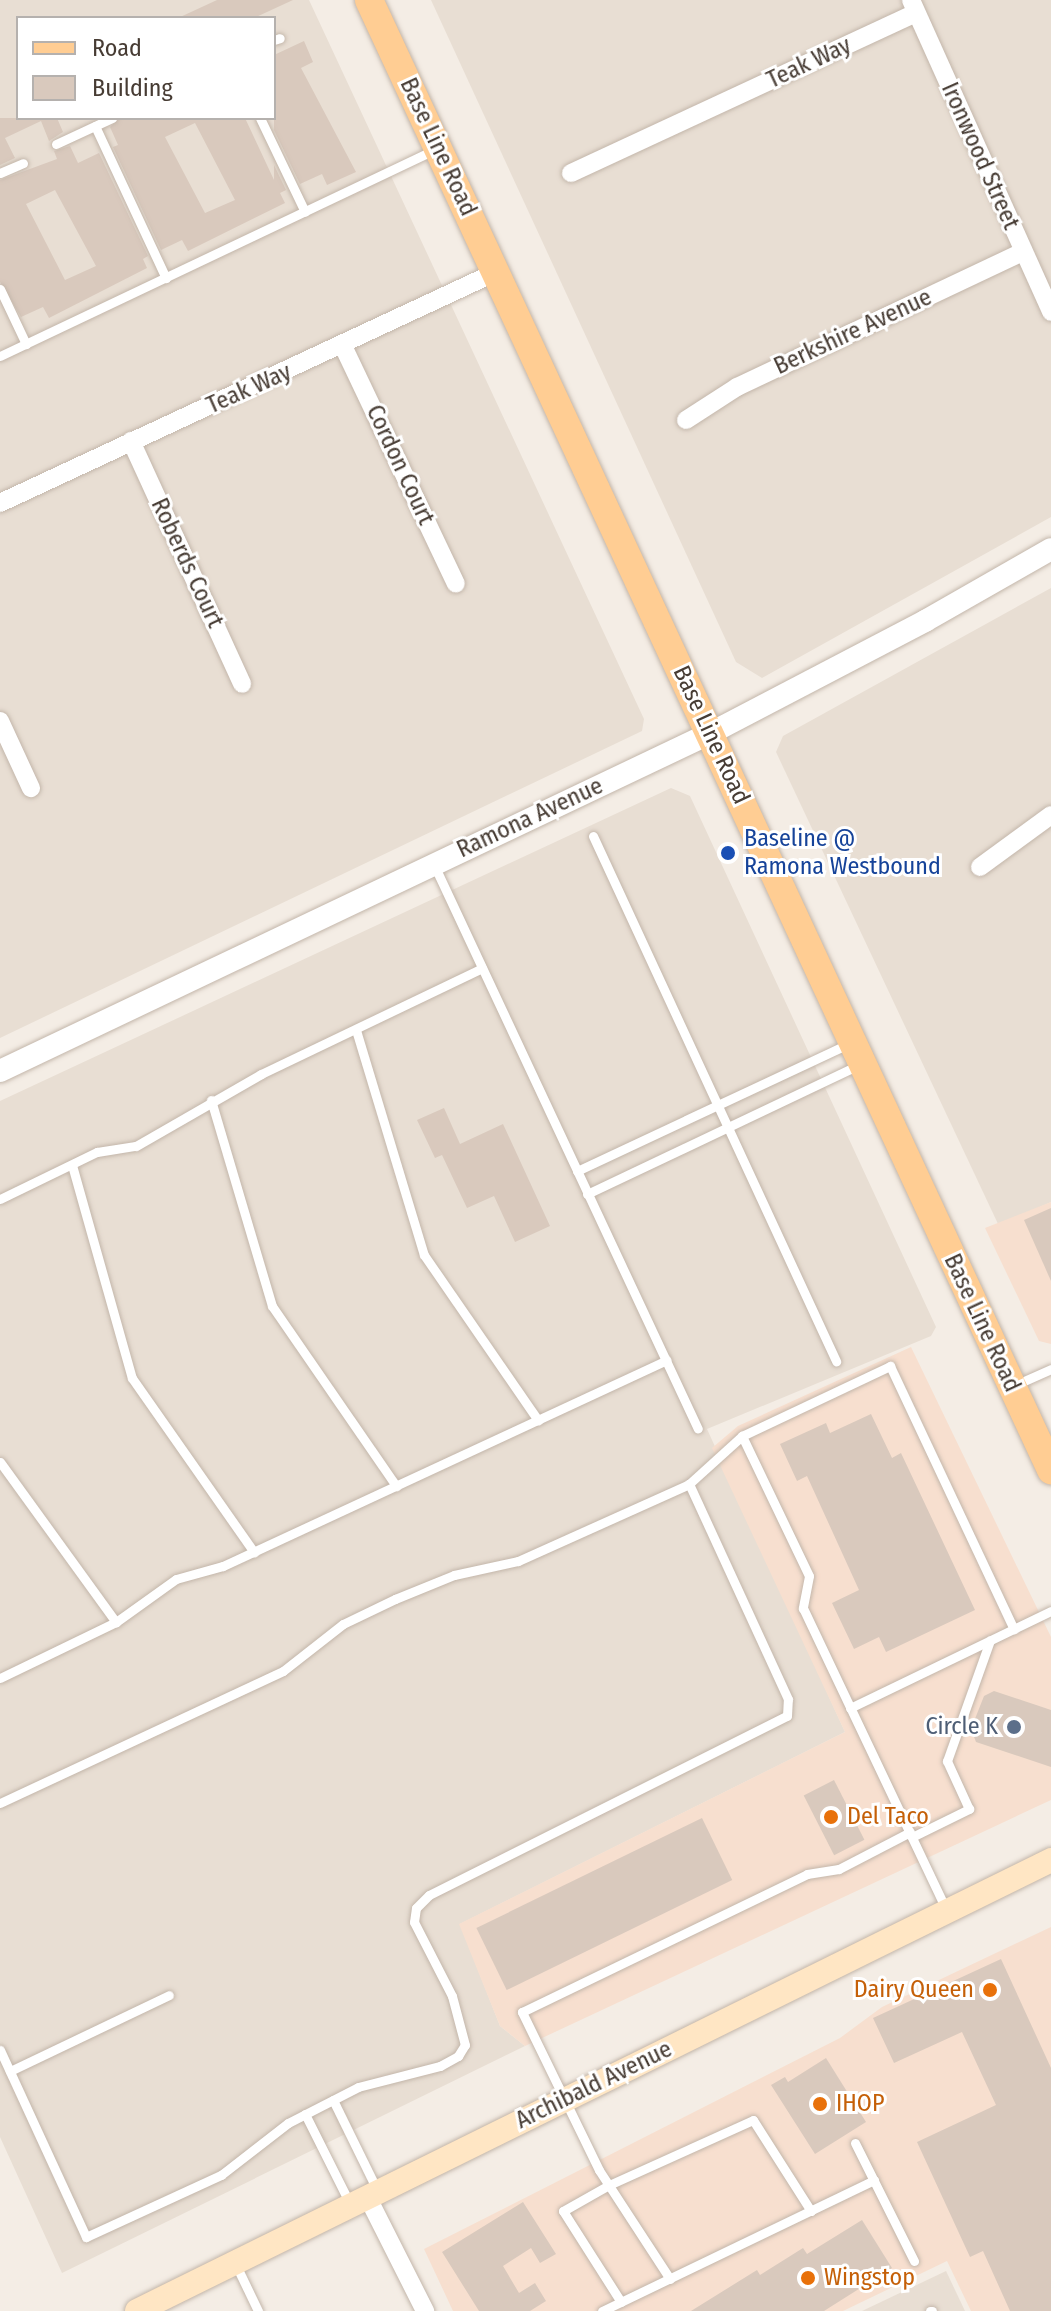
<!DOCTYPE html>
<style>
body{margin:0}
#map{position:relative;width:1051px;height:2311px;overflow:hidden;background:#f4ede5;font-family:"Fira Sans Condensed",sans-serif}
div>[style]{position:absolute}
[style*='--x']{left:calc(var(--x)*1px);top:calc(var(--y)*1px);width:calc(var(--w)*1px);rotate:calc(var(--a)*1deg)}
.residential>*{inset:0;background:#e8ded3}
.commercial>*{inset:0;background:#f7dfcf}
.building>*{inset:0;background:#d9c9bd;transform-origin:0 0}
.roads{filter:drop-shadow(0 0 2px #c3b6aa) drop-shadow(0 0 2px #c3b6aa)}
.service>*{height:9px;margin:-4.5px;padding:0 4.5px;transform-origin:4.5px;border-radius:4.5px;background:#fff}
.minor>*{height:18px;margin:-9px;padding:0 9px;transform-origin:9px;border-radius:9px;background:#fff}
.tertiary>*{height:22px;margin:-11px;padding:0 11px;transform-origin:11px;border-radius:11px;background:#fff}
.secondary>*{height:24px;margin:-12px;padding:0 12px;transform-origin:12px;border-radius:12px;background:#ffe6c4}
.primary>*{height:28px;margin:-14px;padding:0 14px;transform-origin:14px;border-radius:14px;background:#ffcd93}
.dots>*{width:22px;height:22px;translate:-50% -50%;box-sizing:border-box;border:4px solid #fff;border-radius:50%}
span{translate:-50% -50%;white-space:nowrap;text-align:center;line-height:1.15;-webkit-text-stroke:6px #fff;paint-order:stroke}
.street-label{font-size:24px;color:#473c34}
.transit-label{font-size:24px;color:#164399}
.left{translate:0 -50%;text-align:left}
.service-label{font-size:24px;color:#4e5e75}
.right{translate:-100% -50%;text-align:right}
.food-label{font-size:24px;color:#c56008}
.legend{position:absolute;left:16px;top:16px;width:260px;height:104px;box-sizing:border-box;background:#fff;border:2px solid #b5b1ae;margin:0;padding:10px 14px;list-style:none;font-size:24px;color:#473c34}
.legend li{display:flex;align-items:center;gap:16px;height:40px}
.legend b{width:40px;border:2px solid #b5b1ae}
</style>
<div id="map">
<div class="residential">
<div style="clip-path:polygon(evenodd,0 0,309px 0,644px 719px,642px 731px,0 1038px,0 0,18px 18px,274px 18px,274px 118px,18px 118px,18px 18px)"></div>
<div style="clip-path:polygon(431px 0,1051px 0,1051px 517px,762px 678px,736px 662px)"></div>
<div style="clip-path:polygon(1051px 588px,1051px 1202px,999px 1226px,776px 752px,783px 736px)"></div>
<div style="clip-path:polygon(671px 788px,690px 796px,936px 1327px,931px 1336px,707px 1429px,845px 1732px,460px 1924px,500px 2026px,525px 2046px,62px 2273px,0 2137px,0 1101px)"></div>
<div style="clip-path:polygon(946px 2271px,965px 2311px,862px 2311px)"></div>
</div>
<div class="commercial">
<div style="clip-path:polygon(1051px 1202px,1051px 1344px,1039px 1341px,985px 1228px)"></div>
<div style="clip-path:polygon(911px 1347px,1051px 1637px,1051px 1800px,525px 2046px,500px 2026px,459px 1924px,845px 1732px,712px 1448px,738px 1426px)"></div>
<div style="clip-path:polygon(1051px 1927px,1051px 2311px,971px 2311px,947px 2261px,843px 2311px,453px 2311px,424px 2249px,840px 2038px,882px 2007px)"></div>
</div>
<div class="building">
<div style="clip-path:polygon(217px 0,293px 0,254px 18px,178px 18px)"></div>
<div style="clip-path:polygon(304px 41px,313px 62px,301px 68px,356px 172px,327px 185px,322px 174px,300px 184px,274px 130px,274px 55px)"></div>
<div style="clip-path:polygon(0 118px,57px 118px,63px 132px,49px 141px,41px 121px,5px 138px,15px 158px,0 165px)"></div>
<div style="clip-path:polygon(evenodd,119px 118px,245px 118px,274px 180px,274px 165px,286px 190px,280px 193px,285px 203px,188px 251px,182px 240px,161px 250px,113px 147px,118px 145px,110px 127px,119px 118px,195px 123px,235px 200px,205px 213px,165px 137px,195px 123px)"></div>
<div style="clip-path:polygon(evenodd,70px 146px,78px 163px,99px 153px,148px 256px,143px 259px,147px 268px,49px 318px,43px 307px,21px 317px,0 282px,0 180px,57px 159px,54px 151px,70px 146px,55px 190px,96px 266px,65px 280px,26px 204px,55px 190px)"></div>
<div style="clip-path:polygon(444px 1108px,460px 1144px,503px 1124px,550px 1226px,515px 1242px,494px 1196px,467px 1208px,442px 1155px,435px 1158px,417px 1120px)"></div>
<div style="clip-path:polygon(1051px 1208px,1051px 1281px,1024px 1220px)"></div>
<div style="clip-path:polygon(871px 1414px,892px 1458px,901px 1453px,975px 1610px,886px 1652px,879px 1637px,854px 1649px,832px 1603px,859px 1590px,807px 1476px,797px 1481px,780px 1444px,826px 1423px,830px 1433px)"></div>
<div style="clip-path:polygon(994px 1691px,1051px 1710px,1051px 1767px,976px 1742px,971px 1729px,984px 1696px)"></div>
<div style="left:834px;top:1780px;width:67px;height:34px;rotate:63deg"></div>
<div style="left:702px;top:1818px;width:69px;height:251px;rotate:64deg"></div>
<div style="clip-path:polygon(1001px 1959px,1051px 2068px,1051px 2311px,1010px 2311px,983px 2251px,970px 2257px,917px 2142px,996px 2105px,962px 2032px,894px 2063px,873px 2018px)"></div>
<div style="clip-path:polygon(826px 2058px,866px 2122px,815px 2154px,771px 2085px,785px 2077px,788px 2082px)"></div>
<div style="clip-path:polygon(523px 2202px,556px 2254px,540px 2263px,531px 2248px,503px 2266px,519px 2293px,535px 2283px,546px 2301px,530px 2311px,479px 2311px,442px 2252px)"></div>
<div style="clip-path:polygon(862px 2220px,892px 2268px,824px 2311px,691px 2311px,757px 2270px,760px 2275px,803px 2248px,807px 2254px)"></div>
</div>
<div class="roads">
<div class="service">
<div style="--x:274;--y:40;--w:6;--a:-18"></div>
<div style="--x:260;--y:118;--w:104;--a:64.4"></div>
<div style="--x:95;--y:126;--w:168;--a:65"></div>
<div style="--x:56;--y:144;--w:62;--a:-24.9"></div>
<div style="--x:0;--y:173;--w:25;--a:-23"></div>
<div style="--x:0;--y:289;--w:61;--a:64.7"></div>
<div style="--x:0;--y:356;--w:480;--a:-25.4"></div>
<div style="--x:593;--y:836;--w:579;--a:65.16"></div>
<div style="--x:435;--y:867;--w:620;--a:64.92"></div>
<div style="--x:356;--y:1030;--w:235;--a:73.2"></div>
<div style="--x:424;--y:1255;--w:201;--a:55.4"></div>
<div style="--x:211;--y:1100;--w:215;--a:73.5"></div>
<div style="--x:272;--y:1306;--w:219;--a:55.4"></div>
<div style="--x:72;--y:1165;--w:221;--a:74.3"></div>
<div style="--x:132;--y:1378;--w:213;--a:55"></div>
<div style="--x:577;--y:1171;--w:302;--a:-25.1"></div>
<div style="--x:587;--y:1194;--w:301;--a:-25.4"></div>
<div style="--x:0;--y:1199;--w:108;--a:-25.9"></div>
<div style="--x:97;--y:1152;--w:39;--a:-9"></div>
<div style="--x:136;--y:1146;--w:144;--a:-29.9"></div>
<div style="--x:261;--y:1074;--w:245;--a:-25.6"></div>
<div style="--x:1015;--y:1385;--w:39;--a:-24"></div>
<div style="--x:742;--y:1436;--w:155;--a:64.4"></div>
<div style="--x:809;--y:1576;--w:33;--a:101"></div>
<div style="--x:803;--y:1608;--w:335;--a:64.6"></div>
<div style="--x:0;--y:1462;--w:198;--a:54.1"></div>
<div style="--x:0;--y:1678;--w:129;--a:-25.8"></div>
<div style="--x:116;--y:1622;--w:74;--a:-35.6"></div>
<div style="--x:176;--y:1579;--w:49;--a:-15.5"></div>
<div style="--x:223;--y:1566;--w:489;--a:-24.9"></div>
<div style="--x:850;--y:1708;--w:223;--a:-25.8"></div>
<div style="--x:0;--y:1803;--w:312;--a:-25"></div>
<div style="--x:283;--y:1671;--w:76;--a:-38.1"></div>
<div style="--x:343;--y:1624;--w:58;--a:-25.7"></div>
<div style="--x:395;--y:1599;--w:64;--a:-22.1"></div>
<div style="--x:454;--y:1575;--w:66;--a:-12.3"></div>
<div style="--x:518;--y:1561;--w:188;--a:-24.2"></div>
<div style="--x:689;--y:1484;--w:72;--a:-42.2"></div>
<div style="--x:742;--y:1436;--w:164;--a:-25.3"></div>
<div style="--x:890;--y:1366;--w:291;--a:64.8"></div>
<div style="--x:912;--y:1837;--w:64;--a:-26.2"></div>
<div style="--x:969;--y:1809;--w:53;--a:-114.6"></div>
<div style="--x:947;--y:1761;--w:128;--a:-70.4"></div>
<div style="--x:0;--y:2050;--w:206;--a:65.3"></div>
<div style="--x:86;--y:2237;--w:149;--a:-24.7"></div>
<div style="--x:221;--y:2175;--w:85;--a:-37.8"></div>
<div style="--x:288;--y:2123;--w:79;--a:-27.2"></div>
<div style="--x:358;--y:2087;--w:85;--a:-14.4"></div>
<div style="--x:440;--y:2066;--w:21;--a:-29"></div>
<div style="--x:458;--y:2056;--w:13;--a:-58"></div>
<div style="--x:465;--y:2045;--w:51;--a:-104.9"></div>
<div style="--x:452;--y:1996;--w:83;--a:-117.2"></div>
<div style="--x:414;--y:1922;--w:14;--a:-82"></div>
<div style="--x:416;--y:1908;--w:18;--a:-45"></div>
<div style="--x:429;--y:1895;--w:400;--a:-26.6"></div>
<div style="--x:787;--y:1716;--w:17;--a:-87"></div>
<div style="--x:788;--y:1699;--w:237;--a:-114.7"></div>
<div style="--x:10;--y:2071;--w:176;--a:-25.5"></div>
<div style="--x:333;--y:2100;--w:100;--a:63.9"></div>
<div style="--x:305;--y:2114;--w:101;--a:63.4"></div>
<div style="--x:855;--y:2143;--w:132;--a:63.4"></div>
<div style="--x:236;--y:2265;--w:51;--a:64.4"></div>
<div style="--x:670;--y:2279;--w:130;--a:-123.1"></div>
<div style="--x:599;--y:2170;--w:176;--a:-116"></div>
<div style="--x:522;--y:2012;--w:317;--a:-25.8"></div>
<div style="--x:807;--y:1874;--w:32;--a:-9"></div>
<div style="--x:839;--y:1869;--w:80;--a:-27.5"></div>
<div style="--x:621;--y:2302;--w:108;--a:-122.5"></div>
<div style="--x:563;--y:2211;--w:53;--a:-29.5"></div>
<div style="--x:609;--y:2185;--w:158;--a:-24.3"></div>
<div style="--x:753;--y:2120;--w:108;--a:57.5"></div>
<div style="--x:602;--y:2311;--w:302;--a:-25.7"></div>
<div style="--x:930;--y:2311;--w:2;--a:0"></div>
</div>
<div class="minor">
<div style="--x:911;--y:0;--w:342;--a:65.8"></div>
<div style="--x:571;--y:173;--w:380;--a:-24.9"></div>
<div style="--x:343;--y:346;--w:263;--a:64.6"></div>
<div style="--x:686;--y:420;--w:61;--a:-32.9"></div>
<div style="--x:737;--y:387;--w:316;--a:-25.3"></div>
<div style="--x:131;--y:441;--w:267;--a:65.4"></div>
<div style="--x:0;--y:503;--w:547;--a:-24.97"></div>
<div style="--x:0;--y:721;--w:74;--a:65.2"></div>
<div style="--x:980;--y:867;--w:88;--a:-36.2"></div>
<div style="--x:368;--y:2198;--w:127;--a:63.2"></div>
</div>
<div class="tertiary">
<div style="--x:0;--y:1071;--w:787;--a:-25.43"></div>
<div style="--x:711;--y:733;--w:242;--a:-27.6"></div>
<div style="--x:925;--y:621;--w:145;--a:-29.7"></div>
</div>
<div class="secondary">
<div style="--x:137;--y:2311;--w:1019;--a:-26.26"></div>
</div>
<div class="primary">
<div style="--x:369;--y:0;--w:1621;--a:65.11"></div>
</div>
</div>
<div class="dots">
<div style="left:728px;top:853px;background:#1a4fb4"></div>
<div style="left:1014px;top:1727px;background:#5c6f8a"></div>
<div style="left:831px;top:1817px;background:#e8710a"></div>
<div style="left:990px;top:1990px;background:#e8710a"></div>
<div style="left:820px;top:2104px;background:#e8710a"></div>
<div style="left:808px;top:2278px;background:#e8710a"></div>
</div>
<div class="street-label">
<span style="left:809px;top:63px;rotate:-25deg">Teak Way</span>
<span style="left:438px;top:147px;rotate:65deg">Base Line Road</span>
<span style="left:980px;top:156px;rotate:66deg">Ironwood Street</span>
<span style="left:853px;top:332px;rotate:-25deg">Berkshire Avenue</span>
<span style="left:249px;top:389px;rotate:-24deg">Teak Way</span>
<span style="left:400px;top:465px;rotate:65deg">Cordon Court</span>
<span style="left:187px;top:563px;rotate:65deg">Roberds Court</span>
<span style="left:711px;top:735px;rotate:65deg">Base Line Road</span>
<span style="left:530px;top:818px;rotate:-25deg">Ramona Avenue</span>
<span style="left:982px;top:1323px;rotate:65deg">Base Line Road</span>
<span style="left:594px;top:2085px;rotate:-26deg">Archibald Avenue</span>
</div>
<div class="transit-label">
<span class="left" style="left:744px;top:853px">Baseline @<br>Ramona Westbound</span>
</div>
<div class="service-label">
<span class="right" style="left:998px;top:1727px">Circle K</span>
</div>
<div class="food-label">
<span class="left" style="left:847px;top:1817px">Del Taco</span>
<span class="right" style="left:974px;top:1990px">Dairy Queen</span>
<span class="left" style="left:836px;top:2104px">IHOP</span>
<span class="left" style="left:824px;top:2278px">Wingstop</span>
</div>
<ul class="legend">
<li><b style="height:10px;background:#ffcd93"></b>Road</li>
<li><b style="height:22px;background:#d9c9bd"></b>Building</li>
</ul>
</div>
